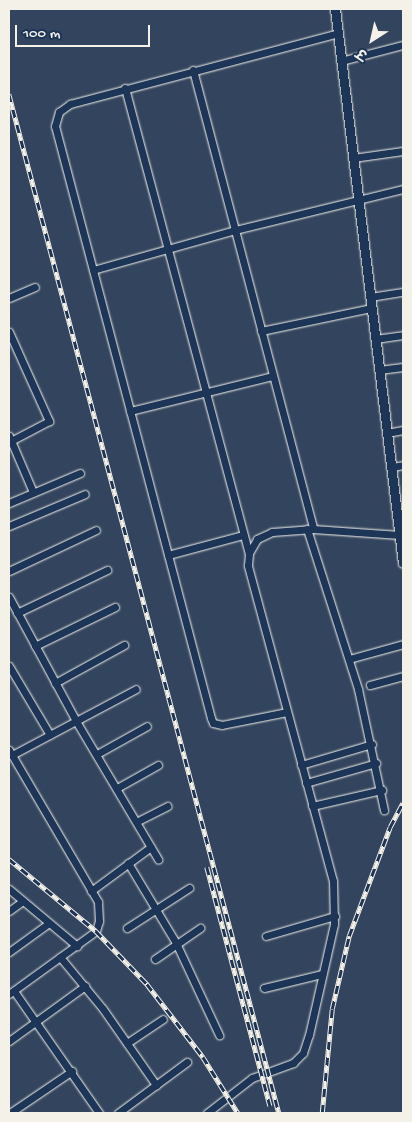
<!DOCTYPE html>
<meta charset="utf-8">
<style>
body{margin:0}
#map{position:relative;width:412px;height:1122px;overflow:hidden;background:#32445e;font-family:"Gochi Hand","Playpen Sans Deva",sans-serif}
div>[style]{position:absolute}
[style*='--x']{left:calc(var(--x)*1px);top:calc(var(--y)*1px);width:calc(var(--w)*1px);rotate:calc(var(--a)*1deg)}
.roads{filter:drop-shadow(0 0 1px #f4f1e8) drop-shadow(0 0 1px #f4f1e8)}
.minor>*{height:7px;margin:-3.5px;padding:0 3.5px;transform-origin:3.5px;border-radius:3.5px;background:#1d3557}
.tertiary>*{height:9px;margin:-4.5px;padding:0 4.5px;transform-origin:4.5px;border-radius:4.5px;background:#1d3557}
.rail>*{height:4.5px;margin-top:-2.25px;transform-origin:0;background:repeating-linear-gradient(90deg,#1d3557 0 8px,#f4f1e8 0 16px);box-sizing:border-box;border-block:1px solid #f4f1e8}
span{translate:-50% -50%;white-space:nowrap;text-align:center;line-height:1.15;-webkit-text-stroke:4px #1d3557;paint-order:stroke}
.frame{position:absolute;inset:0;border:10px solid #f4f1e8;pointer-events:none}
.north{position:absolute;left:347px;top:15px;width:50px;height:50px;-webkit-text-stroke:4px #1d3557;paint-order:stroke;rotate:215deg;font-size:14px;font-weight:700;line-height:20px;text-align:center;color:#f4f1e8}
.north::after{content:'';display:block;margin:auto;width:18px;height:22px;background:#f4f1e8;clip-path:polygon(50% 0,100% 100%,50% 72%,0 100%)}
.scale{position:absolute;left:15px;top:25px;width:135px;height:22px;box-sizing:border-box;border:2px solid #f4f1e8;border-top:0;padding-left:6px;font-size:15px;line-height:18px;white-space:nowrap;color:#f4f1e8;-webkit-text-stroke:4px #1d3557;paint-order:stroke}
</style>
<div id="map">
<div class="roads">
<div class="minor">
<div style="--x:341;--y:61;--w:64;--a:-14.5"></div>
<div style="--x:193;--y:70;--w:474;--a:75.3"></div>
<div style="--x:125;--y:88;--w:481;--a:75.1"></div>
<div style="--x:353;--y:158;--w:50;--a:-8"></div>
<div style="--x:93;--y:270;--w:148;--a:-15.7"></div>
<div style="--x:235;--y:230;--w:173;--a:-13.7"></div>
<div style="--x:370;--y:297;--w:33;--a:-9"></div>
<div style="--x:9;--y:298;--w:28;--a:-23"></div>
<div style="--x:261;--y:331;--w:112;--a:-11.8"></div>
<div style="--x:9;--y:332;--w:98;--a:65.8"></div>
<div style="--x:49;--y:421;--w:45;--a:152.3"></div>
<div style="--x:375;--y:339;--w:28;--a:-8"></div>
<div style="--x:379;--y:370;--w:24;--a:-7"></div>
<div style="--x:130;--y:411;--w:147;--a:-13.8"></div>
<div style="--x:387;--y:433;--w:16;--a:-11"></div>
<div style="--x:9;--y:436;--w:61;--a:66.8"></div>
<div style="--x:392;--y:467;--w:11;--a:-10"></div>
<div style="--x:9;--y:503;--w:77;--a:-22.9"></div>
<div style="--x:9;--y:526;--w:82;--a:-22.8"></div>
<div style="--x:307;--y:529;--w:168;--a:72.3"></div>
<div style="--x:358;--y:689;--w:124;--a:77.9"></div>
<div style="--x:168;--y:555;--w:78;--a:-14.9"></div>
<div style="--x:9;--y:571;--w:96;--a:-25.2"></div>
<div style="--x:9;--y:597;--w:141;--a:61.6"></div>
<div style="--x:76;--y:721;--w:161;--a:59.3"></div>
<div style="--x:17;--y:613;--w:100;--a:-25.5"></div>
<div style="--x:35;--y:646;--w:89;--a:-26"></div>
<div style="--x:349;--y:659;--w:56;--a:-15.5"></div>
<div style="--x:9;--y:666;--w:80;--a:59.3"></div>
<div style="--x:55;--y:683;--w:79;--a:-28.8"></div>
<div style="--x:370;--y:685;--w:34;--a:-15"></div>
<div style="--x:287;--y:712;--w:66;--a:168.7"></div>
<div style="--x:222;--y:725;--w:9;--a:-167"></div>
<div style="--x:213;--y:723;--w:5;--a:-112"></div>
<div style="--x:211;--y:718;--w:612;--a:-104.76"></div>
<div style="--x:55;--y:126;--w:15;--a:-74"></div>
<div style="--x:59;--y:112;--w:14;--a:-36"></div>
<div style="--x:70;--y:104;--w:277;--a:-14.8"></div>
<div style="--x:9;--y:750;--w:176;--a:59.6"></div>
<div style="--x:98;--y:902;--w:19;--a:87"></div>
<div style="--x:99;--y:921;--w:10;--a:107"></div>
<div style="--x:96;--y:931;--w:107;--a:144.1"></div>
<div style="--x:97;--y:754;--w:57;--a:-29.2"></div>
<div style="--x:12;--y:755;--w:140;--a:-28"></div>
<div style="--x:301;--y:765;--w:74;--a:-16.5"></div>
<div style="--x:306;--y:783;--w:73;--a:-15.9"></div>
<div style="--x:117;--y:788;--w:47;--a:-29.3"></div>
<div style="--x:312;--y:806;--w:72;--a:-12.9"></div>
<div style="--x:138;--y:821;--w:33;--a:-27"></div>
<div style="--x:128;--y:863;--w:93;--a:59"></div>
<div style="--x:176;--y:943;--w:102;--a:64.9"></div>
<div style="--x:9;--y:889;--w:89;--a:40"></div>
<div style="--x:91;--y:891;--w:74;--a:-36.3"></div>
<div style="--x:9;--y:911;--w:17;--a:-36"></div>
<div style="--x:127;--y:928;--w:74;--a:-32.8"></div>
<div style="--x:266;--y:936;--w:72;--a:-16.2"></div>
<div style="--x:9;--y:952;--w:49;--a:-35.9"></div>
<div style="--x:60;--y:957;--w:67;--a:50.4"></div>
<div style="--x:103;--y:1009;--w:93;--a:55.1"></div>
<div style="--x:155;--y:959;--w:55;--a:-34.6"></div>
<div style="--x:264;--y:988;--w:60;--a:-13.6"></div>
<div style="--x:14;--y:991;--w:149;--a:55.1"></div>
<div style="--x:9;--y:1041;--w:94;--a:-35.9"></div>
<div style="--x:127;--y:1043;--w:43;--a:-33.7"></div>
<div style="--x:10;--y:1113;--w:75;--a:-34.1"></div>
<div style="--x:118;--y:1113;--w:86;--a:-36.5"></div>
<div style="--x:207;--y:1113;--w:57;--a:-37.9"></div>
<div style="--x:252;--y:1078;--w:44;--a:-20.1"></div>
<div style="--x:293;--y:1063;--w:14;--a:-45"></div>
<div style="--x:303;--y:1053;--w:19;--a:-72"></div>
<div style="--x:309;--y:1035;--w:114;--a:-77.3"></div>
<div style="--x:334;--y:924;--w:43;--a:-91.3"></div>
<div style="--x:333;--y:881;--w:327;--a:-105.1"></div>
<div style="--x:248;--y:565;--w:12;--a:-85"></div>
<div style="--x:249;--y:553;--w:16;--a:-60"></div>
<div style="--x:257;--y:539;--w:17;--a:-25"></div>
<div style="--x:272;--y:532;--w:41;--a:-4.2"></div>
<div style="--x:313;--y:529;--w:87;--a:3.9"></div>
</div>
<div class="tertiary">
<div style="--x:335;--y:9;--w:558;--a:83"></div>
</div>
</div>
<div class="rail">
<div style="--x:9;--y:94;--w:1054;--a:75.16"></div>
<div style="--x:9;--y:859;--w:113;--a:39.6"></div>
<div style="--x:96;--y:931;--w:74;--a:46.1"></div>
<div style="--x:147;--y:984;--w:92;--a:52.5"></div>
<div style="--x:203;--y:1057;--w:66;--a:58"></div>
<div style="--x:207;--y:867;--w:247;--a:75.2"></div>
<div style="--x:322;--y:1113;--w:104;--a:-84.5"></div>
<div style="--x:332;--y:1009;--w:75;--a:-76.9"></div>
<div style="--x:349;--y:936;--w:116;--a:-69.4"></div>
<div style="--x:390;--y:827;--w:27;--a:-62"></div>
</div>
<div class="frame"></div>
<div class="north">उ</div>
<div class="scale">100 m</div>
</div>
